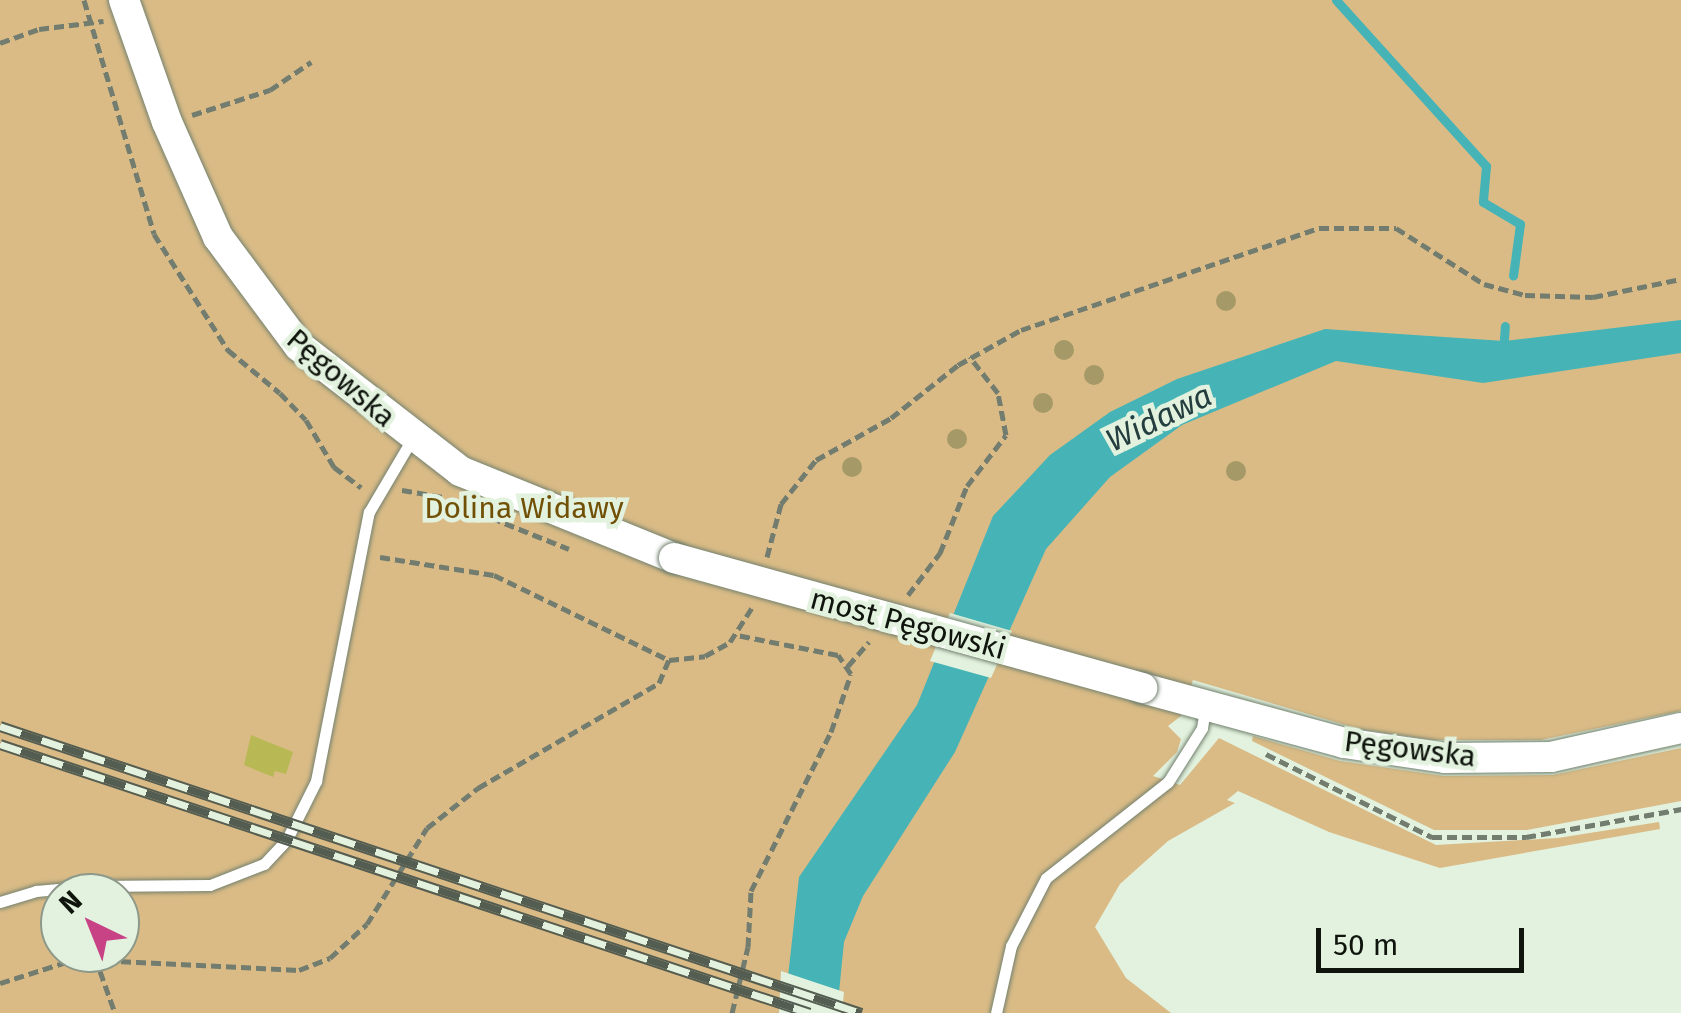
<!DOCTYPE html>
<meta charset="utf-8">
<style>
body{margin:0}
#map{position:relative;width:1681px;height:1013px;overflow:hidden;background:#e2f2de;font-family:"Fira Sans",sans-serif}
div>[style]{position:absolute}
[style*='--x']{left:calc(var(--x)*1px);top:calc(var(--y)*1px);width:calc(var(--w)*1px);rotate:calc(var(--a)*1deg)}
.green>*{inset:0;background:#dabb86}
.water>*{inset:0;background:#46b4b6}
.pier>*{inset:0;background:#e2f2de}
.stream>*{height:9px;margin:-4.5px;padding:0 4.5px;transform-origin:4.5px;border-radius:4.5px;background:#46b4b6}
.building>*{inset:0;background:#b8b955}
.path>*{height:5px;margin-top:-2.5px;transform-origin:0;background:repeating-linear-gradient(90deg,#727c6f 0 10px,transparent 0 15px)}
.roads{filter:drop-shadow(0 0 2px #73816f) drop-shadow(0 0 2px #73816f)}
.service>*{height:11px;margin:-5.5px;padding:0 5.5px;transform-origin:5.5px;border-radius:5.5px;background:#fff}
.secondary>*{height:30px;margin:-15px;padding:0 15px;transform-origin:15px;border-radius:15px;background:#fff}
.rail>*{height:11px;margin-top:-5.5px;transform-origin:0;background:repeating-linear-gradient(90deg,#e2f2de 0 22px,#545d51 0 44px);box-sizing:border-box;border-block:2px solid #545d51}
.bridges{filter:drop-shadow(0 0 2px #73816f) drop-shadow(0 0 2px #73816f)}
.secondary-bridge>*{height:30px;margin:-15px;padding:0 15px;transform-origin:15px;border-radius:15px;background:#fff}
.trees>*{width:20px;height:20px;margin:-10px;border-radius:50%;background:#a49967}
span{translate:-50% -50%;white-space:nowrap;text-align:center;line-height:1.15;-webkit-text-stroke:9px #e2f2de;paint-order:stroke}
.street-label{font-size:30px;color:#0f140d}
.park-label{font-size:30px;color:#715005}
.water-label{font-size:32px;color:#243d3e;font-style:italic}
.north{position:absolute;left:40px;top:873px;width:100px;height:100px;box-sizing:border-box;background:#e2f2de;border:2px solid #8e998a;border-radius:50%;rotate:317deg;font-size:28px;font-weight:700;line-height:40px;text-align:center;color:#0f140d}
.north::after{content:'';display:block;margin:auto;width:35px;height:45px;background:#c84386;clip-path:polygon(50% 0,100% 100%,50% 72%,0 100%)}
.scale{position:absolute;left:1316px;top:928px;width:208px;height:45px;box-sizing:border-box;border:5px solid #0f140d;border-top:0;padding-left:12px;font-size:30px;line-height:35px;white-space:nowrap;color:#0f140d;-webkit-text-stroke:8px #e2f2de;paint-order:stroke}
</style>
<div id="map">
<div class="green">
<div style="clip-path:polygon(evenodd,0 0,1681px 0,1681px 711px,1541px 740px,1432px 740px,1359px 729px,1193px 680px,1181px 716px,1168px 726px,1181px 739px,1177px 752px,1153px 776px,1180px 785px,1219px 738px,1436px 845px,1558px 838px,1659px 822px,1660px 829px,1440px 868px,1329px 832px,1238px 791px,1227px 800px,1235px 803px,1168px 841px,1120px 884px,1095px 927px,1126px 978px,1171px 1013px,0 1013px,0 0,60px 893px,120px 893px,120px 953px,60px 953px,60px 893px)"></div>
<div style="clip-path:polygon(1253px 736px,1340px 761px,1444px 776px,1553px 775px,1681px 748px,1681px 801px,1527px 830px,1434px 830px,1252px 741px)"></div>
</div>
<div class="water">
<div style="clip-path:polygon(1681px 320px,1681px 353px,1483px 383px,1336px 361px,1182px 425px,1110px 477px,1046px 549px,955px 752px,863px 896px,844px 942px,837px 1013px,784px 1013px,799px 877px,917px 705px,993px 516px,1050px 455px,1110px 412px,1177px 379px,1325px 329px,1504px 341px)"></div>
</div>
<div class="pier">
<div style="clip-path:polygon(950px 613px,1012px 631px,991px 678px,930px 661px)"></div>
<div style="clip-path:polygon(781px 971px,844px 992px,842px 1013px,779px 1013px)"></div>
</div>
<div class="stream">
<div style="--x:1336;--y:0;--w:224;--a:47.9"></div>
<div style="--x:1486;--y:166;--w:36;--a:95"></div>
<div style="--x:1483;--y:202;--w:43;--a:30.7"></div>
<div style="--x:1520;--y:224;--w:52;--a:97.7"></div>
<div style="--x:1503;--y:353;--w:27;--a:-86"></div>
</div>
<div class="building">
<div style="clip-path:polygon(251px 735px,293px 752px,286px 774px,275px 771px,273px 777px,244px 765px)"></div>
</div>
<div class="path">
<div style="--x:84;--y:0;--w:244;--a:73.3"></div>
<div style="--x:154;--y:234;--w:138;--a:57.5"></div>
<div style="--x:228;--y:350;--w:67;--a:39.6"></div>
<div style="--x:280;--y:393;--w:37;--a:46"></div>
<div style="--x:306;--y:420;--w:55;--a:59.2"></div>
<div style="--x:334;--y:467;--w:34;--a:37"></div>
<div style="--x:0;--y:43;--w:41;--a:-19.7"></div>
<div style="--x:39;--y:29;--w:65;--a:-7"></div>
<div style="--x:192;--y:115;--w:82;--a:-17.8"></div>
<div style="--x:270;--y:90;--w:50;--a:-34.3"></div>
<div style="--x:402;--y:490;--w:43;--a:9.5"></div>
<div style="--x:477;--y:512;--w:99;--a:21.9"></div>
<div style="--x:380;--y:557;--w:115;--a:9"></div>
<div style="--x:494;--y:575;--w:195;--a:25.9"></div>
<div style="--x:669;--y:660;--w:36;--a:-6"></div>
<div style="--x:705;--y:656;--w:29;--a:-29"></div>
<div style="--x:730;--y:642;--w:43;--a:-57.4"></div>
<div style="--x:767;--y:557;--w:55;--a:-75.2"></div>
<div style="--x:781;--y:504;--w:56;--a:-51.5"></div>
<div style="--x:816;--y:460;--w:86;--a:-29.2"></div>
<div style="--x:891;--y:418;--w:85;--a:-38.3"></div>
<div style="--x:958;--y:365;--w:72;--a:-29.1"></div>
<div style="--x:1021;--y:330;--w:315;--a:-18.9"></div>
<div style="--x:1319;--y:228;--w:77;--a:0"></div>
<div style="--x:1396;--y:228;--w:104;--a:32.5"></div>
<div style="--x:1484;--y:284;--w:42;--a:15"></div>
<div style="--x:1525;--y:295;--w:68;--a:1.7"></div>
<div style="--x:1593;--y:297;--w:90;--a:-11.6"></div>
<div style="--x:908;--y:595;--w:53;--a:-52.7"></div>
<div style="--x:940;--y:553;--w:72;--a:-68.1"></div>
<div style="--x:967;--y:486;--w:64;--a:-52.6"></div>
<div style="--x:1006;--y:435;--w:43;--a:-100.8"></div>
<div style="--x:998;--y:393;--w:46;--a:-127.9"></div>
<div style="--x:848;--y:666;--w:32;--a:-49"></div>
<div style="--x:1266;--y:754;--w:186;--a:26.6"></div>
<div style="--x:1432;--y:837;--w:94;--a:0"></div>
<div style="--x:1526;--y:837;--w:158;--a:-10.2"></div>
<div style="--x:95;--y:957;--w:59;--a:70.3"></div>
<div style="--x:0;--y:983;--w:80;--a:-17.5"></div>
<div style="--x:76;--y:959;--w:223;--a:2.8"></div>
<div style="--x:299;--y:970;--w:33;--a:-21"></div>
<div style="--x:330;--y:958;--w:50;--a:-42.6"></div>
<div style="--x:367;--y:924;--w:113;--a:-58"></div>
<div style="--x:427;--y:828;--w:65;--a:-38.1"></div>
<div style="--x:478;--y:788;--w:209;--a:-30.1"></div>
<div style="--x:659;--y:683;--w:25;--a:-67"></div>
<div style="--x:732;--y:1013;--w:68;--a:-76.4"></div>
<div style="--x:748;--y:947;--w:56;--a:-86.9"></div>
<div style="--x:751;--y:891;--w:178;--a:-63.3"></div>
<div style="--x:831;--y:732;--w:61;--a:-71"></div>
<div style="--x:851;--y:674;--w:23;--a:-124"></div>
<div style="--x:838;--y:655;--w:103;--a:-168.8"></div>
</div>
<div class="roads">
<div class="service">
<div style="--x:0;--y:902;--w:38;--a:-17"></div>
<div style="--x:36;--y:891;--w:56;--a:-5.1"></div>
<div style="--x:92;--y:886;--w:118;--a:-0.5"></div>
<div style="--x:210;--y:885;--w:58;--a:-21.3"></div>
<div style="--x:264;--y:864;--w:34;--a:-47"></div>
<div style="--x:287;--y:839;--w:65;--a:-63.4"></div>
<div style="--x:316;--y:781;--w:274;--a:-78.9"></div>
<div style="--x:369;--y:512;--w:85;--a:-59.5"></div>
<div style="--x:996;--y:1013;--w:69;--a:-77.4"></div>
<div style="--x:1011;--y:946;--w:76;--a:-62.8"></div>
<div style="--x:1046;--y:878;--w:155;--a:-38.2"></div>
<div style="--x:1168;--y:782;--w:64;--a:-57.8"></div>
<div style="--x:1202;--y:728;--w:19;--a:-81"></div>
</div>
<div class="secondary">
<div style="--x:124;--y:0;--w:129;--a:70.6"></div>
<div style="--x:167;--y:122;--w:126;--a:66.1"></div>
<div style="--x:218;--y:237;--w:136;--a:53.4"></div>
<div style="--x:299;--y:346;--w:204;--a:37.8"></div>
<div style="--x:460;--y:471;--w:231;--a:22.1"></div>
<div style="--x:1142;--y:688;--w:209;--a:15.2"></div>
<div style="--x:1344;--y:743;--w:102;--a:8.4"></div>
<div style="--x:1445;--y:758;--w:106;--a:-0.5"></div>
<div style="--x:1551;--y:757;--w:133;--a:-12.6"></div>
</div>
</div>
<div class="rail">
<div style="--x:0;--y:726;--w:908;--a:18.43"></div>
<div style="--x:0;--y:744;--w:853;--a:18.37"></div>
</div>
<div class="bridges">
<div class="secondary-bridge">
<div style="--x:674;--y:558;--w:486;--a:15.5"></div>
</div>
</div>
<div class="trees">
<div style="left:1226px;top:301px"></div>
<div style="left:1064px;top:350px"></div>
<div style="left:1094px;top:375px"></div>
<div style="left:1043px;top:403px"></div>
<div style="left:957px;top:439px"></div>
<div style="left:852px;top:467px"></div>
<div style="left:1236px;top:471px"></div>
</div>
<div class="street-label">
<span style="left:341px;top:378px;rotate:41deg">Pęgowska</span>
<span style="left:908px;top:624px;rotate:15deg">most Pęgowski</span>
<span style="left:1410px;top:749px;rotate:7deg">Pęgowska</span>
</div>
<div class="park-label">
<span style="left:524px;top:508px">Dolina Widawy</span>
</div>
<div class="water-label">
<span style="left:1159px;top:418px;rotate:-26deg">Widawa</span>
</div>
<div class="north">N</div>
<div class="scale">50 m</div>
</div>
